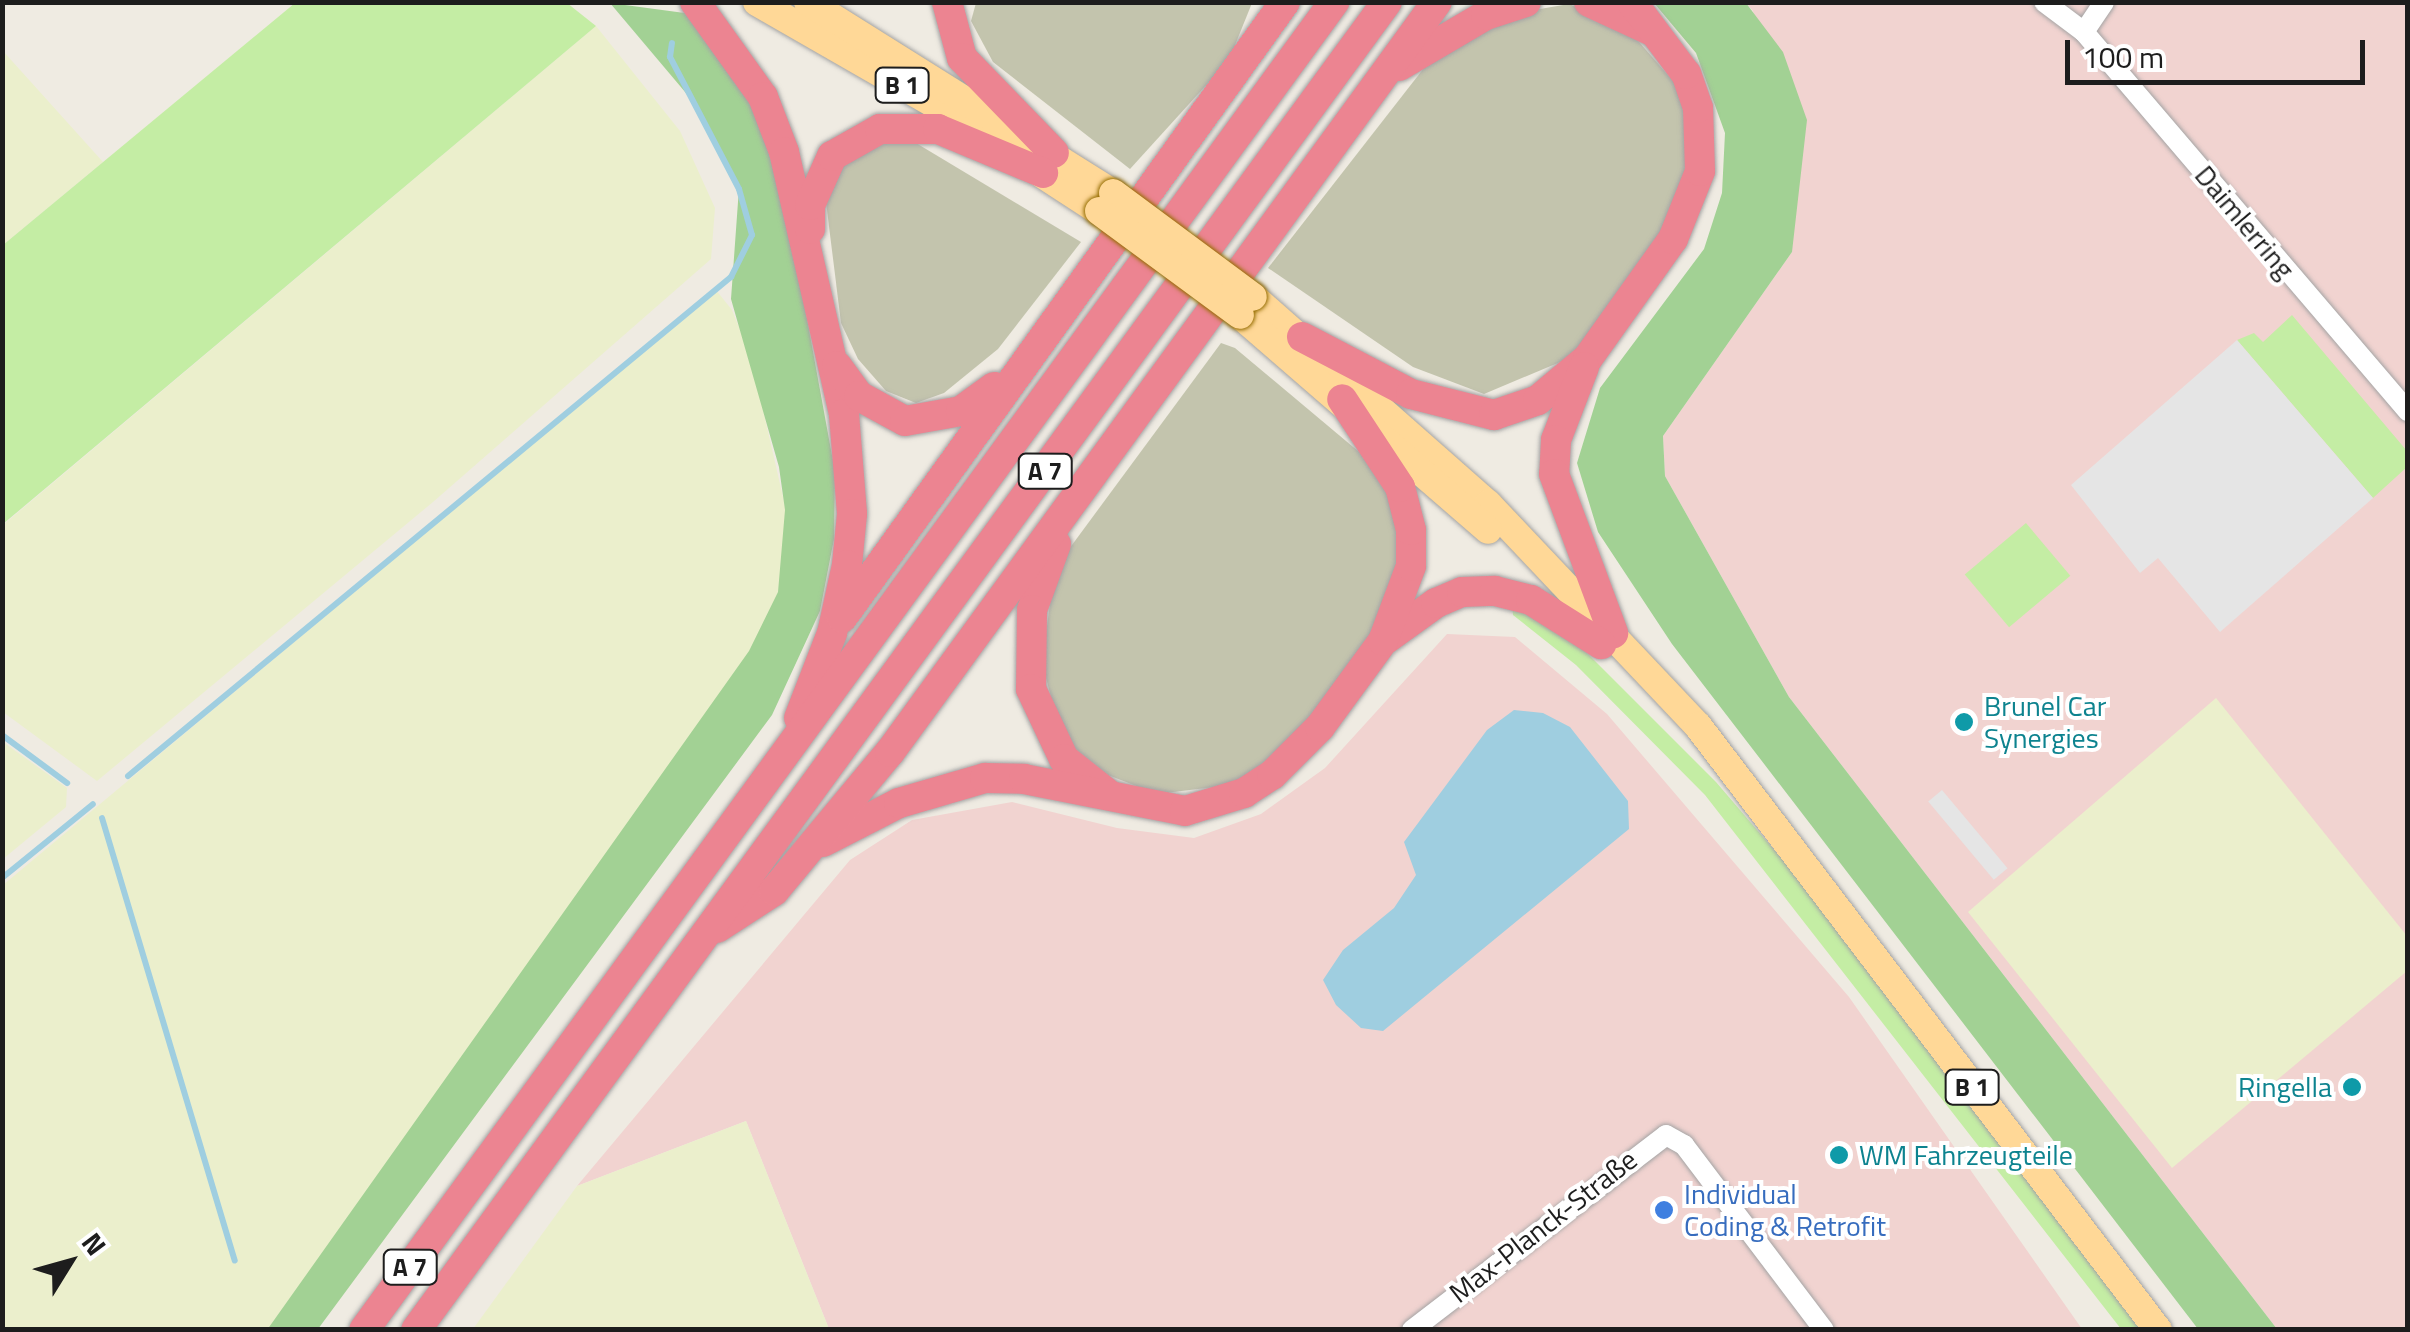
<!DOCTYPE html>
<meta charset="utf-8">
<style>
body{margin:0}
#map{position:relative;width:2410px;height:1332px;overflow:hidden;background:#efebe2;font-family:"Titillium Web",sans-serif}
div>[style]{position:absolute}
[style*='--x']{left:calc(var(--x)*1px);top:calc(var(--y)*1px);width:calc(var(--w)*1px);rotate:calc(var(--a)*1deg)}
.commercial>*{inset:0;background:#f1d3d0}
.construction>*{inset:0;background:#c3c4ad}
.farmland>*{inset:0;background:#ebefcc}
.grass>*{inset:0;background:#c4eda4;transform-origin:0 0}
.forest>*{inset:0;background:#a2d194}
.parking>*{inset:0;background:#e5e5e5;transform-origin:0 0}
.water>*{inset:0;background:#9fcee0}
.stream>*{height:6px;margin:-3px;padding:0 3px;transform-origin:3px;border-radius:3px;background:#9fcee0}
.roads{filter:drop-shadow(0 0 2px #a4a4a4) drop-shadow(0 0 2px #a4a4a4)}
.minor>*{height:20px;margin:-10px;padding:0 10px;transform-origin:10px;border-radius:10px;background:#fff}
.major>*{height:28px;margin:-14px;padding:0 14px;transform-origin:14px;border-radius:14px;background:#ffd897}
.highway>*{height:30px;margin:-15px;padding:0 15px;transform-origin:15px;border-radius:15px;background:#ec8491}
.bridges{filter:drop-shadow(0 0 2px #966d00) drop-shadow(0 0 2px #966d00)}
.major-bridge>*{height:28px;margin:-14px;padding:0 14px;transform-origin:14px;border-radius:14px;background:#ffd897}
.dots>*{width:28px;height:28px;translate:-50% -50%;box-sizing:border-box;border:5px solid #fff;border-radius:50%}
span{translate:-50% -50%;white-space:nowrap;text-align:center;line-height:1.15;-webkit-text-stroke:8px #fff;paint-order:stroke}
.shield-label span{padding:2px 8px;background:#fff;border:2px solid;border-radius:8px;-webkit-text-stroke-width:0}
.shield-label{font-size:25px;color:#1d1d1d;font-weight:700}
.street-label{font-size:28px;color:#1d1d1d}
.culture-label{font-size:28px;color:#0d838f}
.left{translate:0 -50%;text-align:left}
.right{translate:-100% -50%;text-align:right}
.shop-label{font-size:28px;color:#366cbe}
.frame{position:absolute;inset:0;border:5px solid #1d1d1d;pointer-events:none}
.north{position:absolute;left:20px;top:1212px;width:100px;height:100px;-webkit-text-stroke:8px #fff;paint-order:stroke;rotate:53deg;font-size:28px;font-weight:700;line-height:40px;text-align:center;color:#1d1d1d}
.north::after{content:'';display:block;margin:auto;width:35px;height:45px;background:#1d1d1d;clip-path:polygon(50% 0,100% 100%,50% 72%,0 100%)}
.scale{position:absolute;left:2065px;top:40px;width:300px;height:45px;box-sizing:border-box;border:5px solid #1d1d1d;border-top:0;padding-left:12px;font-size:30px;line-height:35px;white-space:nowrap;color:#1d1d1d;-webkit-text-stroke:8px #fff;paint-order:stroke}
</style>
<div id="map">
<div class="commercial">
<div style="clip-path:polygon(1746px 3px,2407px 3px,2407px 1329px,2277px 1329px,1789px 697px,1665px 476px,1663px 436px,1792px 252px,1753px 11px)"></div>
<div style="clip-path:polygon(1447px 634px,1515px 637px,1607px 714px,1849px 997px,2082px 1329px,829px 1329px,746px 1121px,577px 1186px,850px 860px,912px 820px,1012px 802px,1117px 828px,1194px 838px,1261px 814px,1325px 768px)"></div>
</div>
<div class="construction">
<div style="clip-path:polygon(976px 3px,1252px 3px,1229px 60px,1130px 169px,993px 62px,971px 21px)"></div>
<div style="clip-path:polygon(1569px 4px,1626px 27px,1680px 89px,1689px 156px,1677px 203px,1647px 261px,1572px 357px,1484px 394px,1413px 367px,1268px 268px,1438px 50px,1505px 15px)"></div>
<div style="clip-path:polygon(906px 137px,1081px 242px,998px 349px,944px 393px,916px 403px,886px 391px,858px 359px,841px 323px,825px 194px,834px 171px,862px 146px)"></div>
<div style="clip-path:polygon(1221px 343px,1235px 348px,1377px 467px,1392px 493px,1404px 553px,1373px 632px,1290px 744px,1239px 784px,1157px 794px,1108px 775px,1073px 747px,1054px 709px,1042px 662px,1055px 568px)"></div>
</div>
<div class="farmland">
<div style="clip-path:polygon(596px 26px,680px 131px,715px 208px,711px 259px,433px 502px,97px 781px,3px 712px,3px 525px)"></div>
<div style="clip-path:polygon(3px 51px,103px 162px,3px 245px,2px 245px)"></div>
<div style="clip-path:polygon(716px 290px,732px 310px,751px 357px,788px 519px,781px 602px,752px 660px,269px 1329px,3px 1330px,3px 885px)"></div>
<div style="clip-path:polygon(2216px 698px,2407px 936px,2407px 971px,2172px 1168px,1968px 912px)"></div>
<div style="clip-path:polygon(3px 742px,67px 788px,66px 807px,3px 859px)"></div>
<div style="clip-path:polygon(746px 1121px,829px 1329px,473px 1329px,577px 1186px)"></div>
</div>
<div class="grass">
<div style="clip-path:polygon(295px 3px,567px 3px,596px 26px,3px 524px,3px 245px)"></div>
<div style="clip-path:polygon(2292px 315px,2407px 451px,2407px 467px,2373px 498px,2237px 340px,2254px 333px,2263px 342px)"></div>
<div style="left:2026px;top:523px;width:69px;height:80px;rotate:50deg"></div>
<div style="clip-path:polygon(1512px 604px,1571px 637px,1716px 782px,1800px 880px,2146px 1329px,2121px 1329px,1705px 795px,1576px 665px,1513px 615px)"></div>
</div>
<div class="forest">
<div style="clip-path:polygon(610px 3px,692px 14px,753px 105px,787px 209px,835px 472px,834px 539px,820px 611px,772px 715px,318px 1329px,267px 1330px,749px 651px,778px 592px,785px 510px,779px 467px,731px 299px,739px 188px,691px 99px)"></div>
<div style="clip-path:polygon(1654px 3px,1746px 3px,1783px 52px,1807px 120px,1792px 252px,1663px 436px,1665px 476px,1789px 697px,2277px 1329px,2198px 1329px,1672px 644px,1598px 532px,1577px 463px,1600px 388px,1704px 249px,1722px 193px,1725px 133px,1696px 53px)"></div>
</div>
<div class="parking">
<div style="clip-path:polygon(2237px 340px,2373px 498px,2220px 632px,2158px 558px,2140px 573px,2071px 485px)"></div>
<div style="left:1942px;top:790px;width:102px;height:18px;rotate:50deg"></div>
</div>
<div class="water">
<div style="clip-path:polygon(1514px 710px,1543px 713px,1570px 727px,1628px 801px,1629px 829px,1383px 1031px,1361px 1028px,1336px 1005px,1323px 980px,1343px 950px,1394px 908px,1416px 875px,1404px 842px,1487px 730px)"></div>
</div>
<div class="stream">
<div style="--x:2;--y:735;--w:81;--a:36.4"></div>
<div style="--x:128;--y:776;--w:783;--a:-39.61"></div>
<div style="--x:731;--y:277;--w:47;--a:-63.4"></div>
<div style="--x:752;--y:235;--w:48;--a:-105.8"></div>
<div style="--x:739;--y:189;--w:149;--a:-117.6"></div>
<div style="--x:670;--y:57;--w:14;--a:-82"></div>
<div style="--x:102;--y:818;--w:462;--a:73.3"></div>
<div style="--x:2;--y:878;--w:117;--a:-39.1"></div>
</div>
<div class="roads">
<div class="minor">
<div style="--x:2044;--y:2;--w:50;--a:36.9"></div>
<div style="--x:2084;--y:32;--w:499;--a:49.5"></div>
<div style="--x:2084;--y:32;--w:36;--a:-56"></div>
<div style="--x:1412;--y:1330;--w:320;--a:-37.5"></div>
<div style="--x:1666;--y:1135;--w:21;--a:29"></div>
<div style="--x:1684;--y:1145;--w:232;--a:52.9"></div>
</div>
<div class="major">
<div style="--x:757;--y:2;--w:207;--a:29.9"></div>
<div style="--x:936;--y:105;--w:194;--a:33"></div>
<div style="--x:808;--y:2;--w:360;--a:32.1"></div>
<div style="--x:1253;--y:297;--w:313;--a:41.4"></div>
<div style="--x:1488;--y:504;--w:306;--a:46.6"></div>
<div style="--x:1698;--y:726;--w:759;--a:52.71"></div>
<div style="--x:1240;--y:315;--w:328;--a:40.9"></div>
</div>
<div class="highway">
<div style="--x:695;--y:2;--w:117;--a:54.4"></div>
<div style="--x:763;--y:97;--w:59;--a:69.1"></div>
<div style="--x:784;--y:152;--w:269;--a:77.1"></div>
<div style="--x:844;--y:414;--w:100;--a:85.4"></div>
<div style="--x:852;--y:514;--w:51;--a:95.6"></div>
<div style="--x:847;--y:565;--w:70;--a:102.4"></div>
<div style="--x:832;--y:633;--w:91;--a:111.2"></div>
<div style="--x:947;--y:2;--w:58;--a:75"></div>
<div style="--x:962;--y:58;--w:132;--a:45.9"></div>
<div style="--x:1589;--y:2;--w:67;--a:24.7"></div>
<div style="--x:1399;--y:66;--w:101;--a:-30.4"></div>
<div style="--x:1486;--y:15;--w:42;--a:-18"></div>
<div style="--x:810;--y:229;--w:24;--a:-90"></div>
<div style="--x:810;--y:205;--w:54;--a:-65.8"></div>
<div style="--x:832;--y:156;--w:55;--a:-29.4"></div>
<div style="--x:880;--y:129;--w:58;--a:0"></div>
<div style="--x:938;--y:129;--w:114;--a:22.7"></div>
<div style="--x:1302;--y:337;--w:123;--a:27.6"></div>
<div style="--x:1411;--y:394;--w:86;--a:14.2"></div>
<div style="--x:1494;--y:415;--w:46;--a:-18.8"></div>
<div style="--x:1538;--y:400;--w:65;--a:-40"></div>
<div style="--x:1588;--y:358;--w:146;--a:-54.5"></div>
<div style="--x:1673;--y:239;--w:73;--a:-68.3"></div>
<div style="--x:1700;--y:171;--w:63;--a:-91.8"></div>
<div style="--x:1698;--y:108;--w:36;--a:-109"></div>
<div style="--x:1686;--y:74;--w:90;--a:-126.9"></div>
<div style="--x:837;--y:366;--w:37;--a:54"></div>
<div style="--x:859;--y:396;--w:52;--a:28.5"></div>
<div style="--x:905;--y:421;--w:57;--a:-10.1"></div>
<div style="--x:961;--y:411;--w:41;--a:-36"></div>
<div style="--x:1584;--y:367;--w:78;--a:111"></div>
<div style="--x:1556;--y:440;--w:34;--a:93"></div>
<div style="--x:1554;--y:474;--w:170;--a:69.6"></div>
<div style="--x:1056;--y:544;--w:70;--a:110"></div>
<div style="--x:1032;--y:610;--w:79;--a:90.7"></div>
<div style="--x:1031;--y:689;--w:77;--a:64.8"></div>
<div style="--x:1064;--y:759;--w:56;--a:38.5"></div>
<div style="--x:842;--y:618;--w:759;--a:-54.28"></div>
<div style="--x:1386;--y:639;--w:62;--a:-35.8"></div>
<div style="--x:1436;--y:603;--w:28;--a:-23"></div>
<div style="--x:1462;--y:592;--w:33;--a:-2"></div>
<div style="--x:1495;--y:591;--w:37;--a:14"></div>
<div style="--x:1531;--y:600;--w:83;--a:32.2"></div>
<div style="--x:823;--y:842;--w:85;--a:-27.2"></div>
<div style="--x:899;--y:803;--w:90;--a:-16.2"></div>
<div style="--x:985;--y:778;--w:39;--a:1"></div>
<div style="--x:1024;--y:779;--w:164;--a:11.2"></div>
<div style="--x:1185;--y:811;--w:62;--a:-17"></div>
<div style="--x:1244;--y:793;--w:33;--a:-33"></div>
<div style="--x:1272;--y:775;--w:68;--a:-45"></div>
<div style="--x:1320;--y:727;--w:107;--a:-53.8"></div>
<div style="--x:1383;--y:641;--w:80;--a:-69.5"></div>
<div style="--x:1411;--y:566;--w:36;--a:-90"></div>
<div style="--x:1411;--y:530;--w:44;--a:-104.3"></div>
<div style="--x:1400;--y:487;--w:105;--a:-123.4"></div>
<div style="--x:717;--y:928;--w:68;--a:-33"></div>
<div style="--x:774;--y:891;--w:181;--a:-50.2"></div>
<div style="--x:890;--y:752;--w:928;--a:-53.9"></div>
<div style="--x:364;--y:1330;--w:1645;--a:-53.85"></div>
<div style="--x:416;--y:1330;--w:1645;--a:-53.83"></div>
</div>
</div>
<div class="bridges">
<div class="major-bridge">
<div style="--x:1113;--y:193;--w:174;--a:36.6"></div>
<div style="--x:1099;--y:211;--w:175;--a:36.4"></div>
</div>
</div>
<div class="dots">
<div style="left:1964px;top:722px;background:#0f9aa8"></div>
<div style="left:2352px;top:1087px;background:#0f9aa8"></div>
<div style="left:1839px;top:1155px;background:#0f9aa8"></div>
<div style="left:1664px;top:1210px;background:#3f7fe0"></div>
</div>
<div class="shield-label">
<span style="left:902px;top:85px">B 1</span>
<span style="left:1045px;top:471px">A 7</span>
<span style="left:1972px;top:1087px">B 1</span>
<span style="left:410px;top:1267px">A 7</span>
</div>
<div class="street-label">
<span style="left:2245px;top:222px;rotate:50deg">Daimlerring</span>
<span style="left:1543px;top:1226px;rotate:-38deg">Max-Planck-Straße</span>
</div>
<div class="culture-label">
<span class="left" style="left:1984px;top:722px">Brunel Car<br>Synergies</span>
<span class="right" style="left:2332px;top:1087px">Ringella</span>
<span class="left" style="left:1859px;top:1155px">WM Fahrzeugteile</span>
</div>
<div class="shop-label">
<span class="left" style="left:1684px;top:1210px">Individual<br>Coding &amp; Retrofit</span>
</div>
<div class="frame"></div>
<div class="north">N</div>
<div class="scale">100 m</div>
</div>
